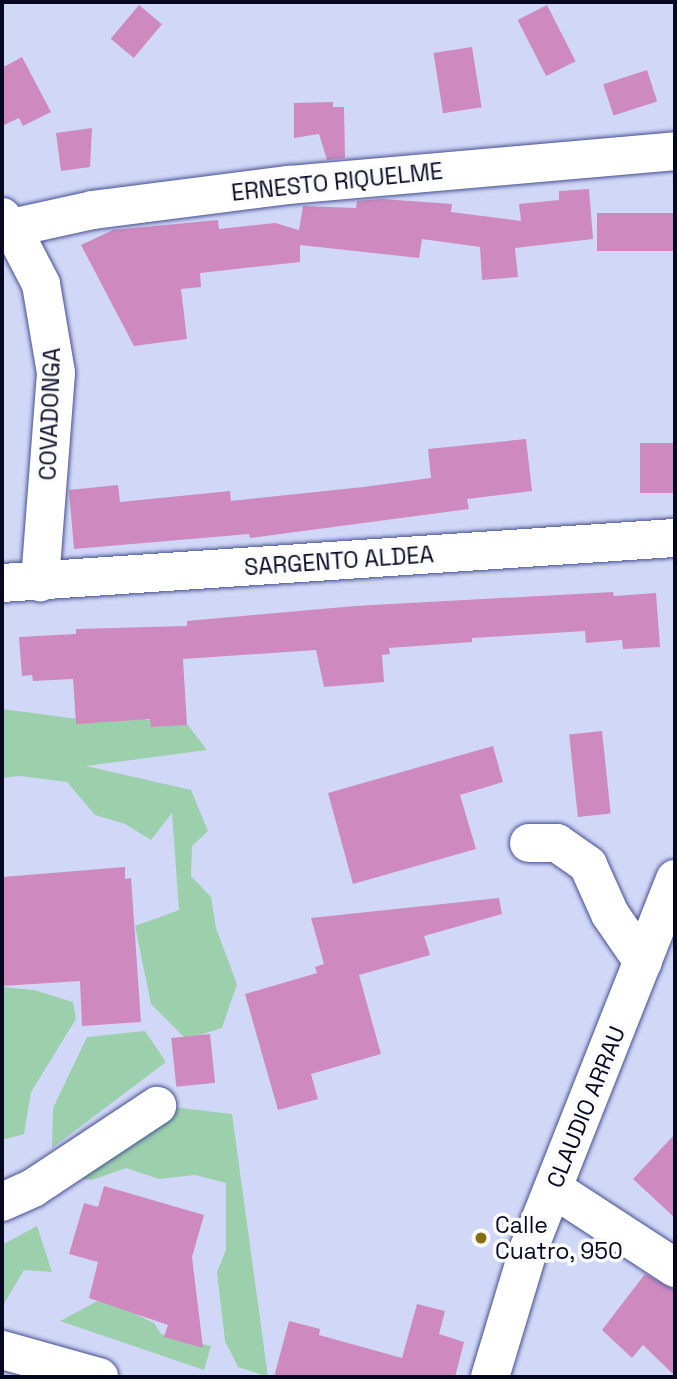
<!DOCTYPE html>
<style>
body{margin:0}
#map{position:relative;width:677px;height:1379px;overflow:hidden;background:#d1d8f7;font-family:"Space Grotesk",sans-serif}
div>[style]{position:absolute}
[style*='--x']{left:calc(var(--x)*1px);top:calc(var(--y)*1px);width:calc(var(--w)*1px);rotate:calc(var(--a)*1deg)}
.green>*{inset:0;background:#9cd0ad}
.building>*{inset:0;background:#ce8abf;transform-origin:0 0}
.roads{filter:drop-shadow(0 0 2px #464f92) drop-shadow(0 0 2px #464f92)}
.minor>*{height:38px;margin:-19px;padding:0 19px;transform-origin:19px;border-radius:19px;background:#fff}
.dots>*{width:19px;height:19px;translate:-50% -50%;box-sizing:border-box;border:4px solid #fbfbfb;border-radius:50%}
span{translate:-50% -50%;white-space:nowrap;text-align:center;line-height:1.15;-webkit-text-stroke:7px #fbfbfb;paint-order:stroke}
.street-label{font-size:23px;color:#060822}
.poi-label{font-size:23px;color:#060822}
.left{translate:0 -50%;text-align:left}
.frame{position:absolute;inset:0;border:4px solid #060822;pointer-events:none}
</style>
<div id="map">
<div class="green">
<div style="clip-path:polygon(2px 709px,86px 720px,132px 718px,187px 724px,207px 750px,86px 766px,191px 790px,208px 831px,192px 846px,191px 876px,211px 897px,216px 928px,237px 984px,222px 1028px,186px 1039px,151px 1004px,135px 926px,179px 910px,172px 813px,151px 840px,125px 824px,95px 815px,67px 782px,20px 776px,2px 778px)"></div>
<div style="clip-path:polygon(2px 987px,34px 990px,73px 1002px,76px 1019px,31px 1092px,24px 1134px,2px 1140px)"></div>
<div style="clip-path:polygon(145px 1031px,166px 1062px,52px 1148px,53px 1108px,87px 1037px)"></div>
<div style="clip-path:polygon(172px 1107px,232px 1114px,268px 1377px,238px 1367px,225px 1341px,217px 1272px,226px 1250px,226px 1183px,195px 1175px,159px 1179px,126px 1168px,92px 1180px,66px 1177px)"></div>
<div style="clip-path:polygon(37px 1226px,52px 1272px,24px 1270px,2px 1307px,2px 1245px)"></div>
<div style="clip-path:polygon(103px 1298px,154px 1323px,161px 1334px,211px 1346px,204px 1370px,60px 1321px)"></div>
</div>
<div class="building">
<div style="left:139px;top:5px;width:30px;height:44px;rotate:40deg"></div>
<div style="left:547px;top:5px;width:63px;height:33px;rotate:63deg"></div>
<div style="left:472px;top:47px;width:61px;height:39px;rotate:81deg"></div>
<div style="clip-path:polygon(22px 57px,51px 112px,23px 126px,19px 118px,2px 126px,2px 68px)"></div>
<div style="left:647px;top:70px;width:33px;height:46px;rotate:72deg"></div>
<div style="clip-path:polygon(333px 102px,333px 107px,344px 107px,345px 158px,327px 160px,319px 134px,294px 138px,294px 103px)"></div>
<div style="clip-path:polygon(92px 128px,90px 167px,61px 171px,56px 133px)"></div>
<div style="clip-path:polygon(589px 189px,593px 239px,515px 248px,518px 277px,482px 280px,480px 247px,422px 239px,419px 258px,300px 245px,300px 262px,200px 273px,201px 287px,181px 289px,187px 339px,134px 346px,81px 245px,113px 230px,218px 220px,219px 229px,275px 223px,299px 230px,303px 206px,356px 208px,357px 201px,382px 199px,452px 204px,451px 212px,521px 221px,519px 204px,559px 200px,559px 191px)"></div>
<div style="left:675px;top:213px;width:38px;height:78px;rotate:90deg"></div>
<div style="clip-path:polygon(526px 439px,532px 491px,467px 499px,469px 509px,250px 538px,249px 534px,74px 549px,69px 490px,118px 485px,120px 502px,230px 491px,231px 501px,363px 487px,431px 478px,428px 449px)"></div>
<div style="left:675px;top:443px;width:50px;height:35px;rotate:90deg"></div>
<div style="clip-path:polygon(613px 592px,614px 596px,656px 593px,660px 647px,623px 649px,622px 640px,586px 643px,585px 631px,472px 638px,472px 642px,389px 648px,390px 654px,382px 655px,384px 682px,324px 687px,316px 650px,183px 659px,187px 725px,151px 727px,150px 719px,76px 724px,73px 679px,33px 681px,32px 675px,22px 676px,19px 637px,76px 634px,76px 629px,187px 626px,187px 621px,355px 606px)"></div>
<div style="left:602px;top:731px;width:83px;height:33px;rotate:84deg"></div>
<div style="clip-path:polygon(493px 746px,503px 782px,460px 795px,476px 849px,353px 884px,328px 793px)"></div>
<div style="clip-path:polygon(125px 867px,125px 879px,131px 878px,141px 1022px,82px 1026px,80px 981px,2px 986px,2px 877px)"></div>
<div style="clip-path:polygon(499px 898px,502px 914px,424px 936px,430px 955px,359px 975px,381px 1054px,311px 1074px,318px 1099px,278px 1110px,245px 994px,317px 973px,315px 967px,324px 964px,311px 918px)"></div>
<div style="left:210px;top:1034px;width:49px;height:39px;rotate:84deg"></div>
<div style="clip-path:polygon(675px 1134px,675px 1218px,633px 1179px)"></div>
<div style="clip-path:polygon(104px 1186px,204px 1215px,192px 1257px,203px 1348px,164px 1337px,168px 1325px,89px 1298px,98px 1262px,69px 1254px,84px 1203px,98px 1207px)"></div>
<div style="clip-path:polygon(645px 1274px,675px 1290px,675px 1376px,643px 1345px,632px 1358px,602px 1330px)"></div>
<div style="clip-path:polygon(417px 1304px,445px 1311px,439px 1334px,464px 1342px,455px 1377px,274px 1377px,289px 1321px,320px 1329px,319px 1335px,402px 1358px)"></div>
</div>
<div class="roads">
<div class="minor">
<div style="--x:2;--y:217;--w:15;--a:48"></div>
<div style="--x:12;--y:228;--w:63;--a:62.6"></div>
<div style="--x:41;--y:284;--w:90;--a:80.4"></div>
<div style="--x:56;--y:373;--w:210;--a:94.4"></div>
<div style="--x:2;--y:230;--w:93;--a:-12.4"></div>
<div style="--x:93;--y:210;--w:198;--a:-7.3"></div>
<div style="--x:289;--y:185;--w:387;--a:-5"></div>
<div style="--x:2;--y:583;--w:675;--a:-3.83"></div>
<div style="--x:529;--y:843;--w:28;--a:0"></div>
<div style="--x:557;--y:843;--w:38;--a:35"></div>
<div style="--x:588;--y:865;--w:54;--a:65.8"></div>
<div style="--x:610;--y:914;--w:58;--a:55.5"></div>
<div style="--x:554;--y:1189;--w:145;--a:33.1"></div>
<div style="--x:2;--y:1202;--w:34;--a:-24"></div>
<div style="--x:33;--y:1188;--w:149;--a:-33.5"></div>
<div style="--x:2;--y:1350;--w:101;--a:15.6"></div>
<div style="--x:490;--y:1377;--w:135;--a:-73.2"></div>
<div style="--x:529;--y:1248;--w:397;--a:-68.4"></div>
</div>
</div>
<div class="dots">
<div style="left:481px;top:1238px;background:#857010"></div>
</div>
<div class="street-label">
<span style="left:337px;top:182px;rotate:-6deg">ERNESTO RIQUELME</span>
<span style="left:50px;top:414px;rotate:-88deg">COVADONGA</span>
<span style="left:339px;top:561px;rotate:-4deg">SARGENTO ALDEA</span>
<span style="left:586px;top:1107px;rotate:-68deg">CLAUDIO ARRAU</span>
</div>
<div class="poi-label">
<span class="left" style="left:495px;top:1238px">Calle<br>Cuatro, 950</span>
</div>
<div class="frame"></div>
</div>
